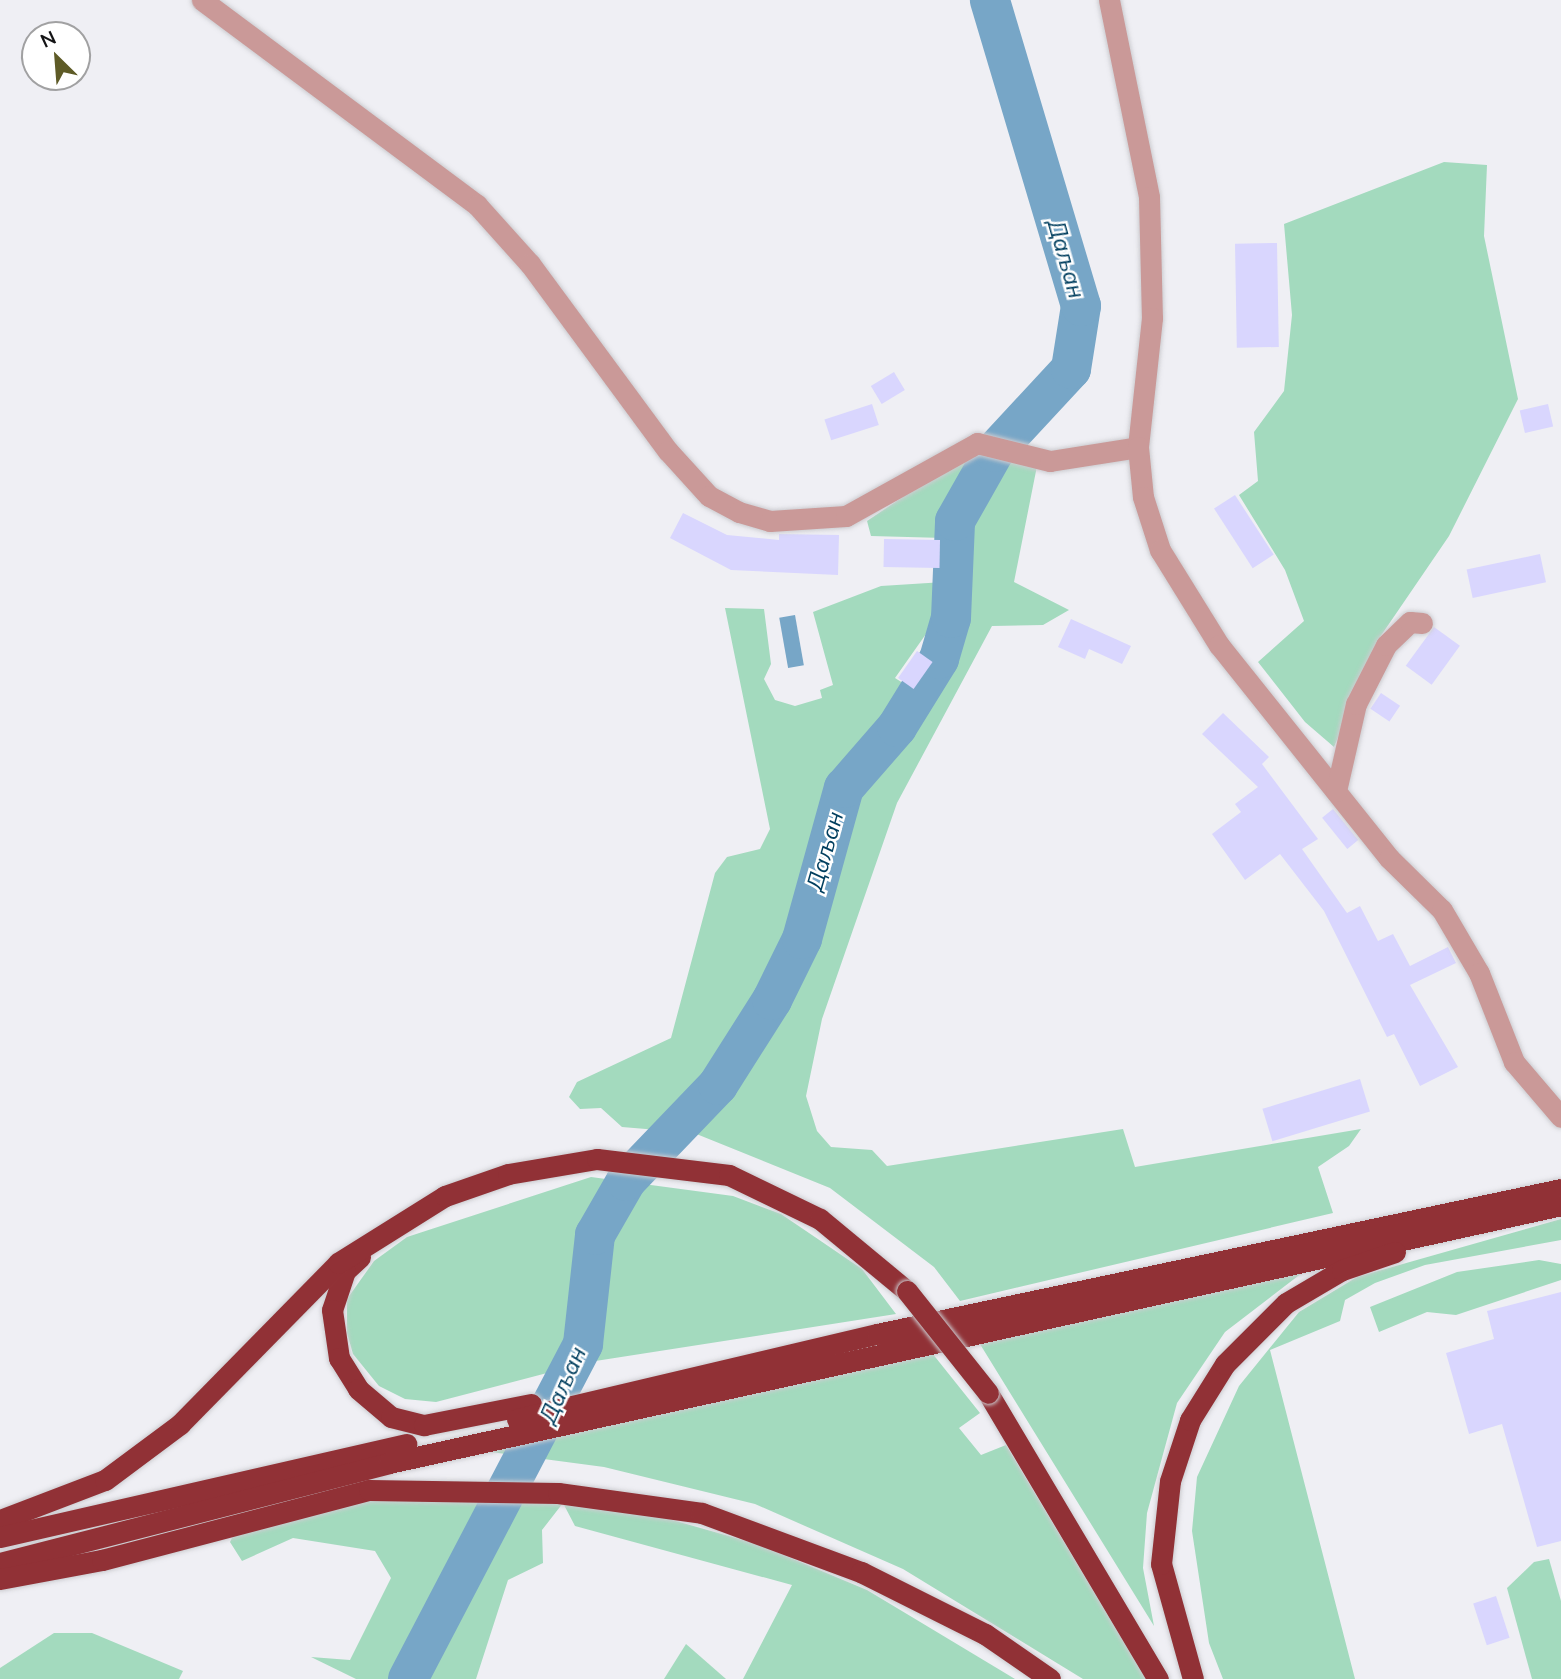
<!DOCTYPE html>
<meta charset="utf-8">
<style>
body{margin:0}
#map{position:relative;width:1561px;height:1679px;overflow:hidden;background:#efeff4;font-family:Mulish,sans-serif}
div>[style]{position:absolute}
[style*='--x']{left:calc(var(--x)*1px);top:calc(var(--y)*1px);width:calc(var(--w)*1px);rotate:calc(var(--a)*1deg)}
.green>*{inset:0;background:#a3dabe}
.water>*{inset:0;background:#77a6c7;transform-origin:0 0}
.river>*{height:40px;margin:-20px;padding:0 20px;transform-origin:20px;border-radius:20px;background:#77a6c7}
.building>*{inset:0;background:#d9d6fe;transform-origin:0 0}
.roads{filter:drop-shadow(0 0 2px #ccccd0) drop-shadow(0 0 2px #ccccd0)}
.minor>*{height:21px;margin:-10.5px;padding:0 10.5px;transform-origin:10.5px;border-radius:10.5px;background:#ca9998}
.highway>*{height:21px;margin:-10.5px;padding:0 10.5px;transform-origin:10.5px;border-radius:10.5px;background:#913136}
.bridges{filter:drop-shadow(0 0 2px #ccccd0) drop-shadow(0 0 2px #ccccd0)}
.highway-bridge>*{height:21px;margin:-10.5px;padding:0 10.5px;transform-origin:10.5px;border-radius:10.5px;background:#913136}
span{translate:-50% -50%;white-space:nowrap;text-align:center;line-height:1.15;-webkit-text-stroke:5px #fff;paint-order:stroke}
.water-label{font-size:23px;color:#003e5e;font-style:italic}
.north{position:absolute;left:21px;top:21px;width:70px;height:70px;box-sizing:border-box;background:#fff;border:2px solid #a1a1a2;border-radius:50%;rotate:335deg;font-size:19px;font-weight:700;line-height:28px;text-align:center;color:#141416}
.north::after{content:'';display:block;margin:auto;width:24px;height:32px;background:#5e5b27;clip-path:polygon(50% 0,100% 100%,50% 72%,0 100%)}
</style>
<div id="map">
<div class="green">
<div style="clip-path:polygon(1444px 162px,1487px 165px,1484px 236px,1518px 399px,1449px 536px,1378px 640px,1334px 747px,1305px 722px,1258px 662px,1304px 621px,1285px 570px,1239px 495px,1258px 481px,1254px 432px,1284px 391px,1292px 315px,1284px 224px)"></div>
<div style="clip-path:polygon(evenodd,984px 450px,1037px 466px,1014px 582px,1069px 610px,1043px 625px,992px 626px,897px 803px,822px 1019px,806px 1096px,817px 1131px,831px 1147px,872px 1150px,887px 1166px,1123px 1129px,1135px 1167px,1361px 1129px,1349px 1146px,1318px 1167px,1333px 1213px,960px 1301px,934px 1267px,830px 1188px,694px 1133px,622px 1127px,601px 1108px,580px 1109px,569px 1097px,577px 1082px,671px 1038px,715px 873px,727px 857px,760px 849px,770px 829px,725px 608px,764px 609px,771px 664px,764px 679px,775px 700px,795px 706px,822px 698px,820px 690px,833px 685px,813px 612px,881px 586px,944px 582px,944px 538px,871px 536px,867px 521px,967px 454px,984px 450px,933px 624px,955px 635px,925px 697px,895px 678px,933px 624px)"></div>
<div style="clip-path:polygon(591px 1177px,733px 1196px,781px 1214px,862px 1269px,896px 1314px,589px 1362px,436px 1402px,405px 1399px,379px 1386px,353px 1354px,347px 1333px,347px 1299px,374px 1261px,407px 1237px)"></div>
<div style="clip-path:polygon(1561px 1219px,1561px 1240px,1425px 1265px,1375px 1283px,1345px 1300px,1340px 1321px,1270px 1350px,1355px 1679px,1223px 1679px,1209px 1643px,1192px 1531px,1197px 1477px,1239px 1386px,1299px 1312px,1357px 1277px)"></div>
<div style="clip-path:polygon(1539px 1260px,1561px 1264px,1561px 1280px,1456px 1315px,1427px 1312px,1379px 1332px,1370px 1307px,1457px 1272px)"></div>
<div style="clip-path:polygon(1311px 1266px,1225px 1332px,1177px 1403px,1147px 1513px,1143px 1568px,1154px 1626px,975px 1336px)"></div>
<div style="clip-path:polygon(928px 1348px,980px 1413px,959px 1428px,981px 1455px,1006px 1445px,1146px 1679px,1083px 1679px,903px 1569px,755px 1504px,604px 1467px,491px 1452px,502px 1441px)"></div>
<div style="clip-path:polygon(390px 1495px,563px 1503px,651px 1514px,757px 1544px,867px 1590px,1015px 1679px,743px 1679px,792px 1585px,575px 1526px,563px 1503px,542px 1530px,543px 1563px,508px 1580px,476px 1679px,356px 1679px,311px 1657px,350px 1660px,391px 1578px,375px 1551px,293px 1538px,242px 1561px,230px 1542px,236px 1530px)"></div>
<div style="clip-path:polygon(1549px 1559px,1561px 1601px,1561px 1679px,1532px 1679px,1507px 1588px,1534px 1562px)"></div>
<div style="clip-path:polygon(54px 1633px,92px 1633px,183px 1671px,179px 1679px,0 1679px,0 1668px)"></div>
<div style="clip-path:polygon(686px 1644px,726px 1679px,664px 1679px)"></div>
</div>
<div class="water">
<div style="left:795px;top:615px;width:51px;height:16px;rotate:80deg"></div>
</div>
<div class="river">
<div style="--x:408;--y:1679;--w:378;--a:-62.4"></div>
<div style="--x:583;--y:1344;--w:110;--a:-83.7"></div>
<div style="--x:595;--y:1235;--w:62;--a:-60.1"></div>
<div style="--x:626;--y:1181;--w:133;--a:-46.2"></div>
<div style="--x:718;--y:1085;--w:101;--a:-57.6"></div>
<div style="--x:772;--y:1000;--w:68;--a:-63.8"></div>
<div style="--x:802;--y:939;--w:157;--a:-74.5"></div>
<div style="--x:844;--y:788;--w:81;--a:-49"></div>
<div style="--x:897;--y:727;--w:80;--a:-58.3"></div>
<div style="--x:939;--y:659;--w:43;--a:-73.7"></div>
<div style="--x:951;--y:618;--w:97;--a:-87.6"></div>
<div style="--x:955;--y:521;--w:79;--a:-60.5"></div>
<div style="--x:994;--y:452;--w:113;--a:-47.1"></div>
<div style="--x:1071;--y:369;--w:64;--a:-81"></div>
<div style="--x:1081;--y:306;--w:319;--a:-106.6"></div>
</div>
<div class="building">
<div style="left:1277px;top:243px;width:104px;height:42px;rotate:89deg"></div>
<div style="left:894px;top:372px;width:21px;height:27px;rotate:59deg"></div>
<div style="left:872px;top:404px;width:22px;height:50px;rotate:72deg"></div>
<div style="left:1548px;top:404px;width:23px;height:29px;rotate:77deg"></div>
<div style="left:1235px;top:495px;width:71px;height:25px;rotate:57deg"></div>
<div style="clip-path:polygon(683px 513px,727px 535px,779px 540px,779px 534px,839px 535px,838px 575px,731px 570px,670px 538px)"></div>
<div style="left:884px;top:539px;width:56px;height:28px;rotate:1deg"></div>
<div style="left:1540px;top:554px;width:29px;height:75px;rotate:78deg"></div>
<div style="clip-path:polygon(1071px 619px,1131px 646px,1122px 664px,1089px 649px,1085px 659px,1058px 647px)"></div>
<div style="left:1434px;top:627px;width:32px;height:48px;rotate:36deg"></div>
<div style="left:917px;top:651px;width:19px;height:33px;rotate:35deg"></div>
<div style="left:1381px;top:693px;width:23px;height:19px;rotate:34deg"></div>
<div style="clip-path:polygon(1223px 713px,1269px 757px,1262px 764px,1318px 839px,1302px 849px,1347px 913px,1360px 906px,1378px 941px,1393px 934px,1410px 966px,1448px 947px,1456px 963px,1410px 985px,1458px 1067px,1420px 1086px,1394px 1034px,1387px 1037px,1324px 911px,1280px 854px,1245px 880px,1212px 834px,1241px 812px,1235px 804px,1258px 787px,1202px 734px)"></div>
<div style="left:1333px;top:809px;width:40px;height:14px;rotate:51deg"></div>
<div style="left:1360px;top:1079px;width:34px;height:102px;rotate:73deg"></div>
<div style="clip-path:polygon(1561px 1292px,1561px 1541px,1537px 1547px,1502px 1424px,1469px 1434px,1446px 1353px,1494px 1339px,1487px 1311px)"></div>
<div style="left:1496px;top:1596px;width:44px;height:24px;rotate:72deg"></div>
</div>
<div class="roads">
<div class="minor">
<div style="--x:202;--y:0;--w:343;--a:36.7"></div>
<div style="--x:477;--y:205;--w:79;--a:48.1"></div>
<div style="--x:530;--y:264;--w:232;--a:53.6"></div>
<div style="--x:668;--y:451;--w:61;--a:47.7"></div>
<div style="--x:709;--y:496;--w:34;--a:28"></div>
<div style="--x:739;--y:512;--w:32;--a:16"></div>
<div style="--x:770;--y:521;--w:76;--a:-3.8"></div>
<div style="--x:846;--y:516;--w:150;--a:-29.1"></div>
<div style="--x:977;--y:443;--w:75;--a:13.9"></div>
<div style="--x:1050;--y:461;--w:89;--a:-9"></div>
<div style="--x:1109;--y:0;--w:201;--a:78.5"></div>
<div style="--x:1149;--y:197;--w:121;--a:88.6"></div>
<div style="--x:1152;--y:318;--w:130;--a:96.2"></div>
<div style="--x:1138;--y:447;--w:50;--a:84.3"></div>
<div style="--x:1143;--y:497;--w:56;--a:72.2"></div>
<div style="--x:1160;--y:550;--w:112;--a:58.2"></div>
<div style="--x:1219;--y:645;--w:273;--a:51.4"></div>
<div style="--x:1389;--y:858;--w:74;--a:44.5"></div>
<div style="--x:1442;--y:910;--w:73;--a:59.6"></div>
<div style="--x:1479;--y:973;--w:96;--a:68.5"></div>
<div style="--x:1514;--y:1062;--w:72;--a:49.5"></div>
<div style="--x:1336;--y:791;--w:89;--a:-77.1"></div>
<div style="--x:1356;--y:704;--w:66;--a:-63"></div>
<div style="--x:1386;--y:645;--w:33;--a:-44"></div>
<div style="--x:1410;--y:622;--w:12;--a:5"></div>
</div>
<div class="highway">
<div style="--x:360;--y:1257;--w:21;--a:137"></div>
<div style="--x:345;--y:1271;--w:41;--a:108.4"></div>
<div style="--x:332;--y:1310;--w:49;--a:81.7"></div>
<div style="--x:339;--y:1358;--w:36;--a:58"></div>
<div style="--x:358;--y:1389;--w:43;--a:40.3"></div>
<div style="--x:391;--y:1417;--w:34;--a:14"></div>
<div style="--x:424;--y:1425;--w:109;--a:-11.1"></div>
<div style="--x:988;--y:1393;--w:333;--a:59.3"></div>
<div style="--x:517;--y:1419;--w:370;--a:-13.3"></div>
<div style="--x:877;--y:1334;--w:699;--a:-11.97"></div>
<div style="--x:0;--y:1520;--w:112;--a:-20.9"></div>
<div style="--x:105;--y:1480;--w:94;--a:-36.7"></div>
<div style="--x:180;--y:1424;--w:226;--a:-45.5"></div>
<div style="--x:338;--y:1263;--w:126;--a:-32.1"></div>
<div style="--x:445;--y:1196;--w:67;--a:-19.2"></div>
<div style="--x:508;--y:1174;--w:90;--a:-9.6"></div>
<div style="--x:597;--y:1159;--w:133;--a:6.9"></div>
<div style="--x:729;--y:1175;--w:101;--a:25.8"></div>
<div style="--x:820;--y:1219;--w:113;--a:39.6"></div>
<div style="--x:0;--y:1537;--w:417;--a:-12.9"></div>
<div style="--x:0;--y:1563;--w:402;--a:-14.4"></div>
<div style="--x:389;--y:1463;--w:1200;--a:-12.41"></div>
<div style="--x:0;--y:1579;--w:104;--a:-10.6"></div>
<div style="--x:102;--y:1560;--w:276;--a:-14.7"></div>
<div style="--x:369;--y:1490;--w:189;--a:0.9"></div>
<div style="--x:558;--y:1493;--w:145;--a:7.9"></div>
<div style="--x:702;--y:1513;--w:170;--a:20.4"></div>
<div style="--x:861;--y:1572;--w:139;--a:26.6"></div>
<div style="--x:985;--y:1634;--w:79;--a:34.7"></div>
<div style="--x:1193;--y:1679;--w:119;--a:-105.5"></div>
<div style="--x:1161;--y:1564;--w:83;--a:-83.8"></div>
<div style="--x:1170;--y:1481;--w:64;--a:-71.8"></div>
<div style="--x:1190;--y:1420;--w:66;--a:-58"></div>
<div style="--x:1225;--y:1364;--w:86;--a:-45"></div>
<div style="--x:1286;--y:1303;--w:65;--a:-30.5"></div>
<div style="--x:1342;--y:1270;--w:56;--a:-18.8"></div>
</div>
</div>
<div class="bridges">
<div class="highway-bridge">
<div style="--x:907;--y:1291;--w:130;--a:51.5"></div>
</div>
</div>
<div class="water-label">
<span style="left:1066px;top:259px;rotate:74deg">Даљан</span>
<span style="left:825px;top:851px;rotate:-74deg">Даљан</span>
<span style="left:563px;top:1385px;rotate:-66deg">Даљан</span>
</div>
<div class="north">N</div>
</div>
